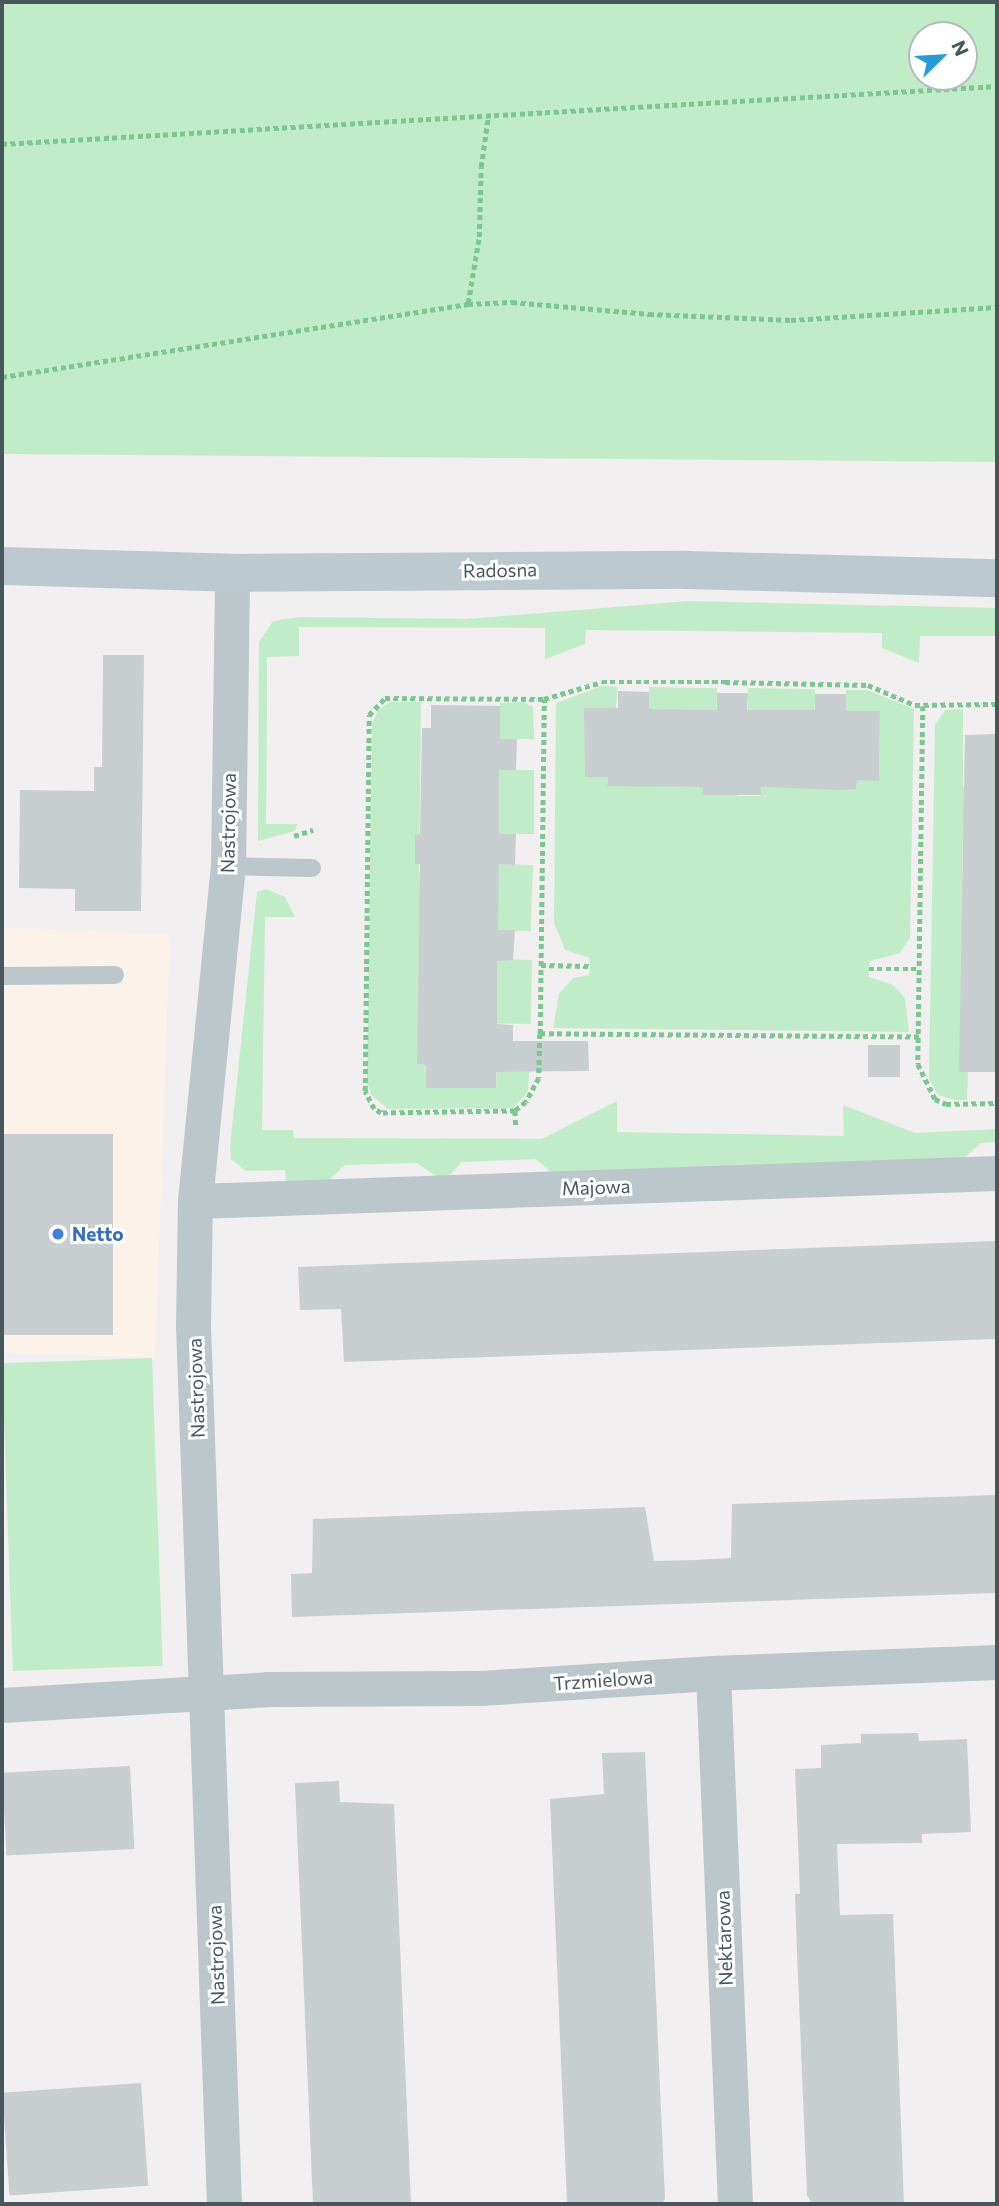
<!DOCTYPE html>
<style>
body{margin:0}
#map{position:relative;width:999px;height:2206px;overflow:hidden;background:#f1eff0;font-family:Commissioner,sans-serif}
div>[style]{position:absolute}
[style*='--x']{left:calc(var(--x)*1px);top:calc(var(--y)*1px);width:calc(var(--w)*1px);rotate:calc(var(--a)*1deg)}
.commercial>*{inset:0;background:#fbf2ea;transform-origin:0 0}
.green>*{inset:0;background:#c0ecc7;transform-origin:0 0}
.building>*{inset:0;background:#c9ced0;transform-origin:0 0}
.path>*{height:4.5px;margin-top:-2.25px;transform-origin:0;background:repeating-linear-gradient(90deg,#7ac890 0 5px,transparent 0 8.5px)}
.lane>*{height:18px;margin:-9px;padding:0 9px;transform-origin:9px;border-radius:9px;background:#bcc7cb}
.street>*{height:35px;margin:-17.5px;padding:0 17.5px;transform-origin:17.5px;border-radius:17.5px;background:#bcc7cb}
.secondary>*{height:38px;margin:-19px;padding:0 19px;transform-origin:19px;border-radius:19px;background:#bccad0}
.dots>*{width:19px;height:19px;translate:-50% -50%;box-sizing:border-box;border:4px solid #fff;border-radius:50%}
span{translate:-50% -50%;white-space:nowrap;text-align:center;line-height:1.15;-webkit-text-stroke:6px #fff;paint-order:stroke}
.street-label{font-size:19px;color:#48575b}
.shop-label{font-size:19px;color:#366cbe;font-weight:700}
.left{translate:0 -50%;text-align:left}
.frame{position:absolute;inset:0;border:4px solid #48575b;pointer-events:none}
.north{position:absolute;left:908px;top:21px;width:70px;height:70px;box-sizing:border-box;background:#fff;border:2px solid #b6bcbd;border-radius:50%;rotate:66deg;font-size:19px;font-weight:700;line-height:28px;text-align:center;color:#48575b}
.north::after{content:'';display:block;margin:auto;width:24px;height:32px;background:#249cd6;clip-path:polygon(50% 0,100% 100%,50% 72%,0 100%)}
</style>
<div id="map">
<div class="commercial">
<div style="left:170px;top:934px;width:424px;height:168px;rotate:92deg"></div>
</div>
<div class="green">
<div style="clip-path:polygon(evenodd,2px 2px,997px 2px,997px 462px,2px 454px,2px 2px,922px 35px,964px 35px,964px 77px,922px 77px,922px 35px)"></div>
<div style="clip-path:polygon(688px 601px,997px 608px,997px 636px,920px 636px,919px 663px,882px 648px,882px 633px,586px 630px,585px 644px,545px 659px,545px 628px,299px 627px,299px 656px,267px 657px,267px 716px,266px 824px,297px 824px,295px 831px,258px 841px,259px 642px,273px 621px,300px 617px,467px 619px)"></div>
<div style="clip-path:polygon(602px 686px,618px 687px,607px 785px,703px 787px,703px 795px,737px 790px,738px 796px,761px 796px,761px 787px,856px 789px,857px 780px,879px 780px,880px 711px,846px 711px,846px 690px,867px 690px,914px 709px,910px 938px,900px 953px,870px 961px,869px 969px,869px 977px,893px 985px,905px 998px,909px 1032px,553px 1028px,559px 994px,573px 978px,589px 975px,590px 966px,589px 958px,565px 950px,554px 923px,556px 703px)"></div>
<div style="left:649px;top:687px;width:68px;height:22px;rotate:1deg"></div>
<div style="left:748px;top:688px;width:67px;height:22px;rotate:1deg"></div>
<div style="clip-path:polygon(390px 702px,421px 702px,419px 873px,428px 874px,417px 1064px,426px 1065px,426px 1088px,496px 1088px,497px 1056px,530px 1055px,528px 1092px,513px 1108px,388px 1109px,371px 1095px,367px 1081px,372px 724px,378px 710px)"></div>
<div style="clip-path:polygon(523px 702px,533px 707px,534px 739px,500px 739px,500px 703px)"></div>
<div style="clip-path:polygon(963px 709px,963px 786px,972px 787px,963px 829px,962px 880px,971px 881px,959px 1072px,968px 1072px,967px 1100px,955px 1100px,938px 1095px,929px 1079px,935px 725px,945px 710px)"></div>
<div style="left:499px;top:770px;width:35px;height:64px"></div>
<div style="left:499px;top:864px;width:34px;height:66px;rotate:2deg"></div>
<div style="clip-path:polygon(266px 889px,285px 897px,295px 917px,265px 917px,262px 1130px,293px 1130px,294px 1138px,542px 1139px,617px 1101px,617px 1132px,844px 1136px,843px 1105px,915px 1133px,997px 1129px,997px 1142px,981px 1143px,964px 1158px,552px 1173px,536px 1159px,462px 1162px,450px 1175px,437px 1177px,417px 1163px,345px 1165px,329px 1180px,286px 1182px,285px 1170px,246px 1171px,231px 1159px,230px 1147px,257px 892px)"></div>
<div style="left:532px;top:960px;width:64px;height:35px;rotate:91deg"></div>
<div style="left:152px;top:1358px;width:308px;height:150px;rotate:88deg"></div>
</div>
<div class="building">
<div style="clip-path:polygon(103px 655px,144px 655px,141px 911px,75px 911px,75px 889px,19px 888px,20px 790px,94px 791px,94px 767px,102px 767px)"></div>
<div style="clip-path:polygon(618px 691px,649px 692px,649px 709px,717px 710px,717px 693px,748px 693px,747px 710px,815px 710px,815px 694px,846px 694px,846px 711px,880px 711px,879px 781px,857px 780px,856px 789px,843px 790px,761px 787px,761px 795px,703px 795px,703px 787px,607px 786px,608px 777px,585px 777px,584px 708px,618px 708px)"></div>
<div style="clip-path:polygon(431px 705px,500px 706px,500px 739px,517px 739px,516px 770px,499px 770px,499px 834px,516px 834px,515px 865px,499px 864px,498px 930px,515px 930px,513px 960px,497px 961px,497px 1024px,513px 1025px,513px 1041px,588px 1041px,589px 1071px,496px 1072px,496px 1088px,426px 1088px,426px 1065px,417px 1064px,420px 874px,420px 864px,415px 864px,415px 835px,420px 834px,422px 728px,431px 728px)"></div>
<div style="clip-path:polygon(997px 734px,997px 1072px,959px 1072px,965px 735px)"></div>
<div style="left:868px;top:1045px;width:32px;height:32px"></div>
<div style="left:2px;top:1134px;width:111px;height:201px"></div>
<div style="clip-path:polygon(997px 1241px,997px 1339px,344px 1362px,341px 1309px,300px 1310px,298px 1267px)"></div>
<div style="clip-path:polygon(997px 1495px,997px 1593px,292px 1617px,291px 1574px,312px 1573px,313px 1519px,645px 1507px,654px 1561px,696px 1560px,731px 1558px,732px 1504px)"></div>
<div style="clip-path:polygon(918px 1733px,919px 1741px,967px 1739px,971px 1832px,922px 1834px,922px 1843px,837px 1844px,840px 1915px,893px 1914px,904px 2204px,812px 2204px,807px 2195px,797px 1952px,795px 1894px,800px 1894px,795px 1769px,821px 1768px,821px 1745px,861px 1743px,861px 1734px)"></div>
<div style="clip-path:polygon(645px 1752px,665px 2199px,661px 2204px,567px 2204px,550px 1799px,604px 1794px,602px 1753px)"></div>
<div style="left:130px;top:1766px;width:83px;height:128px;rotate:87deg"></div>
<div style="clip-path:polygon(339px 1781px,340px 1802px,394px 1804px,411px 2204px,313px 2204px,295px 1783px)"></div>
<div style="left:141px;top:2083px;width:103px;height:139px;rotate:86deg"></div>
</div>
<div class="path">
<div style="--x:2;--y:144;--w:997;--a:-3.34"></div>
<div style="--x:468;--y:303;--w:67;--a:-80.5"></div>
<div style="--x:479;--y:237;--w:70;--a:-88.4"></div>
<div style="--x:481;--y:167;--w:50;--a:-82"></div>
<div style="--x:2;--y:377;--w:472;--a:-8.9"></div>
<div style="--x:468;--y:304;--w:44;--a:-2.6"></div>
<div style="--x:512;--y:302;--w:138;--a:5"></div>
<div style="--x:649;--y:314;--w:142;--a:2.4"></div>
<div style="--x:791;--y:320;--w:206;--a:-3.6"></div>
<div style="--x:923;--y:706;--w:358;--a:90.8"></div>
<div style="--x:918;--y:1064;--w:39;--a:64"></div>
<div style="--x:935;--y:1099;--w:12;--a:24"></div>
<div style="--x:946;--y:1104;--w:51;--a:-1.1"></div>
<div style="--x:294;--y:836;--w:20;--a:-18"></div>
<div style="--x:541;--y:965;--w:49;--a:1.2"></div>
<div style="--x:869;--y:969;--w:51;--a:0"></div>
<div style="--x:540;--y:1034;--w:44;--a:91.3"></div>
<div style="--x:539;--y:1078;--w:27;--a:118"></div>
<div style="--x:526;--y:1102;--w:14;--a:141"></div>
<div style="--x:515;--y:1111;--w:134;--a:179.1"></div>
<div style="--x:381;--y:1113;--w:8;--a:-150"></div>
<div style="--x:374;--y:1109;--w:20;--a:-117"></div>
<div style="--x:365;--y:1091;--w:376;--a:-89.4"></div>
<div style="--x:369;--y:715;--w:23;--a:-47"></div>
<div style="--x:385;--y:698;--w:159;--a:0.4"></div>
<div style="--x:919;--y:1037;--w:379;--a:-179.5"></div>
<div style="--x:540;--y:1034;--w:335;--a:-89.3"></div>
<div style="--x:544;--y:699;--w:60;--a:-16.3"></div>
<div style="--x:602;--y:682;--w:123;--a:0"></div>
<div style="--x:725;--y:682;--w:143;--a:1.2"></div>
<div style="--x:868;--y:685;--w:51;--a:23.1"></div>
<div style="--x:915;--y:705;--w:82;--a:-0.7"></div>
<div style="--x:515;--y:1111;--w:14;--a:86"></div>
</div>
<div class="lane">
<div style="--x:228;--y:866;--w:84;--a:1.4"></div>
<div style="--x:2;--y:976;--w:113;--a:-0.5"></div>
</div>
<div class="street">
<div style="--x:195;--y:1201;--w:802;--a:-2"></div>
<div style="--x:713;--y:1673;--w:531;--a:87.63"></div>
<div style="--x:2;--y:1705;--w:266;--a:-3.4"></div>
<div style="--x:268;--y:1689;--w:213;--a:-0.3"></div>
<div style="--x:481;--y:1688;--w:232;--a:-3.7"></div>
<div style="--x:713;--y:1673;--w:284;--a:-2.2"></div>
<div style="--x:224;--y:2204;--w:880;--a:-92.02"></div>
<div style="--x:193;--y:1325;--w:124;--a:-89.1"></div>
<div style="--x:195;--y:1201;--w:337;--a:-84.4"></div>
<div style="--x:228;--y:866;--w:293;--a:-89.2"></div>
</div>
<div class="secondary">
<div style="--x:2;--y:566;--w:230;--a:1.7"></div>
<div style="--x:232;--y:573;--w:454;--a:-0.4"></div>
<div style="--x:686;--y:570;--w:311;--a:1.5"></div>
</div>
<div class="dots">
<div style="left:58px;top:1234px;background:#3f7fe0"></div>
</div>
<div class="street-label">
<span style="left:500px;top:570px;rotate:-1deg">Radosna</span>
<span style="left:228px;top:823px;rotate:-89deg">Nastrojowa</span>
<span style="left:596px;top:1187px;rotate:-2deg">Majowa</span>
<span style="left:196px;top:1388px;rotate:-92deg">Nastrojowa</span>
<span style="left:603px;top:1680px;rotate:-4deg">Trzmielowa</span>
<span style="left:724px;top:1938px;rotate:-92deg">Nektarowa</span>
<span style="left:216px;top:1955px;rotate:-92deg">Nastrojowa</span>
</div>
<div class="shop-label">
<span class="left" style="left:72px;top:1234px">Netto</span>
</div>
<div class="frame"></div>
<div class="north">N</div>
</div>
